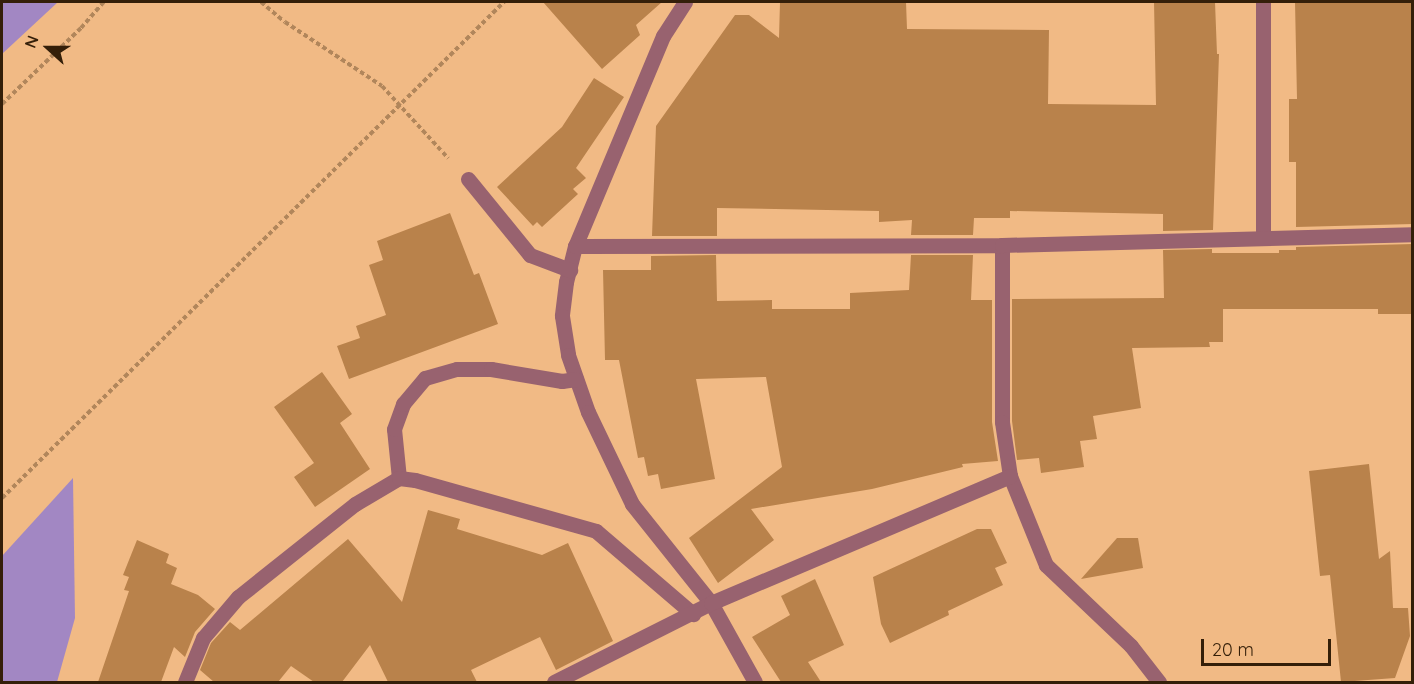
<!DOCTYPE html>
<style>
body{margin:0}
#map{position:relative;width:1414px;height:684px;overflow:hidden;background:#f1ba85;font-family:Quicksand,sans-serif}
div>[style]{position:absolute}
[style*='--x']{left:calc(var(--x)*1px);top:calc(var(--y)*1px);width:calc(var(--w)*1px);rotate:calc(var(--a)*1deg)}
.green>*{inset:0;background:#a287c3}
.building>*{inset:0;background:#b9824b}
.path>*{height:4px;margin-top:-2px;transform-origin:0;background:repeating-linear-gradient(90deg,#b1865b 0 4.5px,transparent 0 7.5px)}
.minor>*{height:15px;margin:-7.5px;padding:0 7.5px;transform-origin:7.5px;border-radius:7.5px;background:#98626f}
span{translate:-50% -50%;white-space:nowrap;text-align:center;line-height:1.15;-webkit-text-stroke:6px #f1ba85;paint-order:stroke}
.frame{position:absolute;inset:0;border:3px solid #341f09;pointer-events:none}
.north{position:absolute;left:18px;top:18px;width:60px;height:60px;-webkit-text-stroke:4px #f1ba85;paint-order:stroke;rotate:291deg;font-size:16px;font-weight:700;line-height:24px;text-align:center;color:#341f09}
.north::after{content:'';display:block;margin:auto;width:21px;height:27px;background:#341f09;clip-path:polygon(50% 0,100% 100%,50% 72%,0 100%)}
.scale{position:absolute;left:1201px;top:639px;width:130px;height:27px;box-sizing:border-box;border:3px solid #341f09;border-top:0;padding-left:8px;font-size:18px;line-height:21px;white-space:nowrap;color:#341f09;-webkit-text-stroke:4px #f1ba85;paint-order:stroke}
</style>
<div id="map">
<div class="green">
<div style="clip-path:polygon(2px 2px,58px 2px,2px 54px)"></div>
<div style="clip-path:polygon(73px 478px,75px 618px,57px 682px,2px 682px,2px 556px)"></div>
</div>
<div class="building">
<div style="clip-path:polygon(543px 2px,662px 2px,636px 25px,640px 35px,602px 69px)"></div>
<div style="clip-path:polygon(780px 2px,906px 2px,907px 29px,1049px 30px,1048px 104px,1156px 105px,1154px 2px,1215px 2px,1217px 54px,1219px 54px,1213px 230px,1163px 231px,1163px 214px,1010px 211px,1010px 218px,974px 218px,973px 235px,911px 235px,912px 220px,879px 222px,879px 211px,717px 208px,717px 236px,652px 236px,656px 126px,735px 15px,749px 15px,779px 38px)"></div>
<div style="clip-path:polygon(1295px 2px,1413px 2px,1413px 224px,1296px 227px,1296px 162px,1289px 162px,1289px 99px,1297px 99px)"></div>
<div style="clip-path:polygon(594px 78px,624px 97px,576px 168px,586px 178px,573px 189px,578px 194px,542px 227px,537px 222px,533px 226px,497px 187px,562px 127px)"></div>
<div style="clip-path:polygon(450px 213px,474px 275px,479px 273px,498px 324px,349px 379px,337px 346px,360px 338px,356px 326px,386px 315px,369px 265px,383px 260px,377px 241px)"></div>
<div style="clip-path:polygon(1413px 244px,1413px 314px,1378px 314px,1378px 309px,1223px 309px,1223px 342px,1209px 342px,1210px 347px,1132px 348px,1141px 408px,1093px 416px,1097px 439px,1080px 441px,1084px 467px,1041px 473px,1039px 458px,1017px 460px,1012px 421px,1012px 299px,1164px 298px,1163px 250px,1212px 249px,1212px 253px,1279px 253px,1279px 250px,1296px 250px,1296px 247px)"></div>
<div style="clip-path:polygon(716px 255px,717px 301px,772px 300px,772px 309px,850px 309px,850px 293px,909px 290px,911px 255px,973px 255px,971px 300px,992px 300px,992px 422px,998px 461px,962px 464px,963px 467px,872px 489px,751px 509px,774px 540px,718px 583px,689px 538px,782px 467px,766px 377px,696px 379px,715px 479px,661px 489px,658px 474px,648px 476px,644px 457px,638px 458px,619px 360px,605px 360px,603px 270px,651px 270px,651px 256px)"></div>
<div style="clip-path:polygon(322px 372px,352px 414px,340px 423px,370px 469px,315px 507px,294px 477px,314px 463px,274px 407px)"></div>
<div style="clip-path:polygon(1369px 464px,1379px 559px,1390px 551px,1393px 608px,1408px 608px,1410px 636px,1395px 678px,1341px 682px,1330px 575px,1320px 576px,1309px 471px)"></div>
<div style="clip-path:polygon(428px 510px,460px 519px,457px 529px,542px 555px,568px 543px,613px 641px,556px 670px,540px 637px,471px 670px,477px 682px,388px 682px,370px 645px,342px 682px,314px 682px,291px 666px,278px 682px,214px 682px,200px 670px,211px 643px,230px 622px,240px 630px,348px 539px,402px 602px)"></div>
<div style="clip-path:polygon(977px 529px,991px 529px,1007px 563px,995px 568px,1003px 585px,948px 611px,949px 615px,890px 643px,881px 624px,873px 577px)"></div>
<div style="clip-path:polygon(1117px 538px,1138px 538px,1143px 568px,1081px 579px)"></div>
<div style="clip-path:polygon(137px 540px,169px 554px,166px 563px,177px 568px,171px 584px,198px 595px,215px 609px,195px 632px,185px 657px,174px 647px,161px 682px,98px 682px,129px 591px,124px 590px,129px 577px,123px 575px)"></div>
<div style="clip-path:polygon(815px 579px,844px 645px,808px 662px,821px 682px,781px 682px,752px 637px,790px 615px,781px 596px)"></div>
</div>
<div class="path">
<div style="--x:261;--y:2;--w:31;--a:40"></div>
<div style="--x:285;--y:22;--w:116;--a:33.4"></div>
<div style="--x:382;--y:86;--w:98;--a:47.5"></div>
<div style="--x:2;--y:104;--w:110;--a:-43.9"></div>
<div style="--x:81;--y:28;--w:35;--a:-49"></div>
<div style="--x:2;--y:498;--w:706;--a:-44.66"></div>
</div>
<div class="minor">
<div style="--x:685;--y:2;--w:40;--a:122.9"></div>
<div style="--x:663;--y:36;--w:228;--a:112.7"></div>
<div style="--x:575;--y:246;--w:37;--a:104"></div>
<div style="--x:566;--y:282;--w:34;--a:97"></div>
<div style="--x:562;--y:316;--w:39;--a:81"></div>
<div style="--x:568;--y:355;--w:60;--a:70.7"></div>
<div style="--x:588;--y:412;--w:102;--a:64.4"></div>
<div style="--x:632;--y:504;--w:127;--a:51.4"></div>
<div style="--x:711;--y:603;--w:90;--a:60.9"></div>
<div style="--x:1263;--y:2;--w:234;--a:90"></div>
<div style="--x:468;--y:179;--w:98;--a:50.8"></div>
<div style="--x:530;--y:255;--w:43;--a:20.6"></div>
<div style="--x:1002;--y:245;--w:177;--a:90"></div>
<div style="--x:1002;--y:422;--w:55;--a:81.6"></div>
<div style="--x:1010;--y:476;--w:96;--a:68"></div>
<div style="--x:1046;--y:565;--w:117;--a:43.6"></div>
<div style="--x:1131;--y:646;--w:46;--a:52.1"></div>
<div style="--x:575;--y:246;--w:427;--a:-0.1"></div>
<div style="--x:1002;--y:245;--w:410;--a:-1.5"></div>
<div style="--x:399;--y:478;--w:49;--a:-95.8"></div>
<div style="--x:394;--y:429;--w:27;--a:-70"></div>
<div style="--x:403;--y:404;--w:34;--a:-50"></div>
<div style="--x:425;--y:378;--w:33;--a:-16"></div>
<div style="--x:457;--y:369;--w:34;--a:0"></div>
<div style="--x:491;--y:369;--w:72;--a:9.6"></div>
<div style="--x:562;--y:381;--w:14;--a:-8"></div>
<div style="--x:185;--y:682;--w:48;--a:-67.8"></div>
<div style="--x:203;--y:638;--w:54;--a:-49.5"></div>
<div style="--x:238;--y:597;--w:149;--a:-38.5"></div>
<div style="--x:355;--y:504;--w:51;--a:-30.6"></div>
<div style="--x:399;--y:478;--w:16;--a:7"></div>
<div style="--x:415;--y:480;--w:188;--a:15.7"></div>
<div style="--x:596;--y:531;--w:128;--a:40.6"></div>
<div style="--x:554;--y:682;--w:176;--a:-26.7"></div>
<div style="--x:711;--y:603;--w:325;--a:-23"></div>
</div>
<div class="frame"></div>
<div class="north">N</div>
<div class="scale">20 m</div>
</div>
